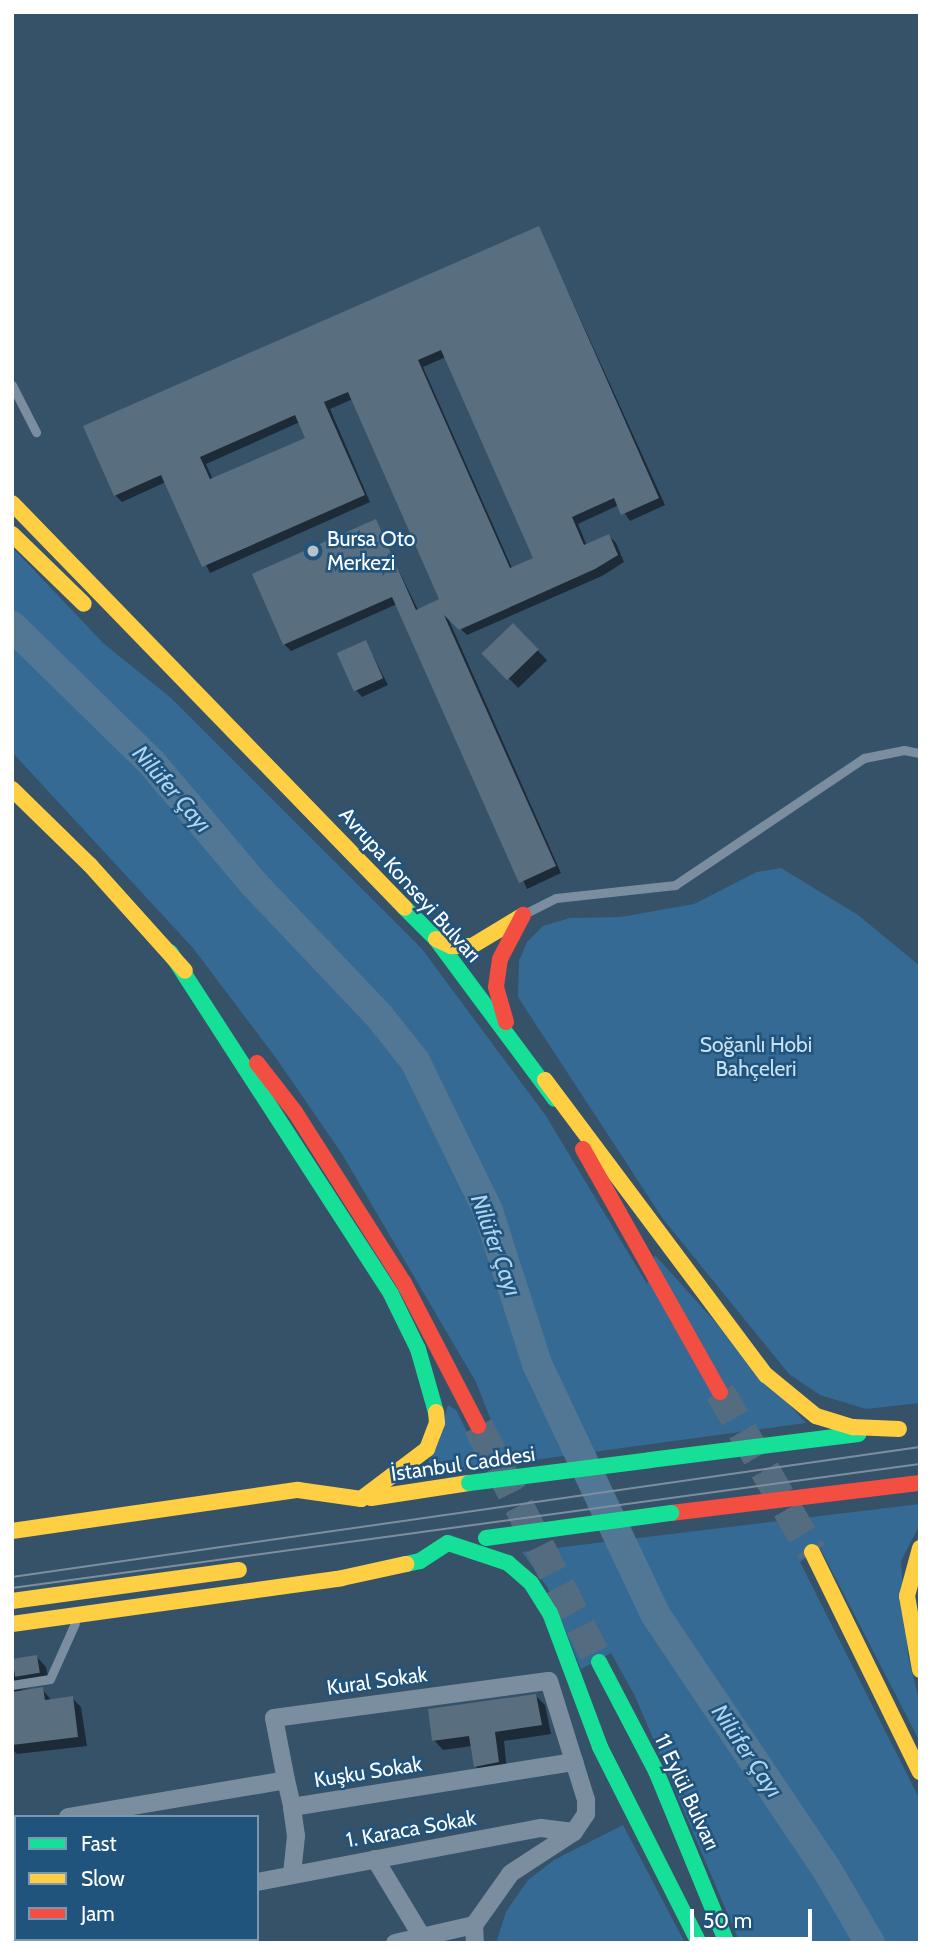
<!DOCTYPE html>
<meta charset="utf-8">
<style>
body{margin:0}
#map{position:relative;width:932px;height:1955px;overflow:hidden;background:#365268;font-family:Cabin,sans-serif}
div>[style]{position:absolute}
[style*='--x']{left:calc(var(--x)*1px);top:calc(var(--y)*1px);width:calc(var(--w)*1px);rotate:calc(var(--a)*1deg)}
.green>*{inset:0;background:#346a94}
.shadow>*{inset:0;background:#0007;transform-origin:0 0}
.river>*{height:30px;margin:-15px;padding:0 15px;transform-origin:15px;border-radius:15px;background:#527794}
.building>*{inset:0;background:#596e7f;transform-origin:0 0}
.primary-tunnel>*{height:30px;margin-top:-15px;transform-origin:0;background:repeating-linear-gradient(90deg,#546c7f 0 30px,transparent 0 45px)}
.lane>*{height:9px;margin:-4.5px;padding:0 4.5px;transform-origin:4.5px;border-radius:4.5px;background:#7a8e9f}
.street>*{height:18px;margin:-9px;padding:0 9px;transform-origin:9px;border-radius:9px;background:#7a8e9f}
.fast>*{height:16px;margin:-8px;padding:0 8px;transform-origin:8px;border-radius:8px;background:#16e098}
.slow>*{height:16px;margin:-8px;padding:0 8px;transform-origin:8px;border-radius:8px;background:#ffcf43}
.jam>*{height:16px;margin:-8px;padding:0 8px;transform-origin:8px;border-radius:8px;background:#f24e42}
.tram>*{height:2px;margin:-1px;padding:0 1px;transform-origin:1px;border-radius:1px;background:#7d8f9f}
.fast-bridge>*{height:16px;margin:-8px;padding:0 8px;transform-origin:8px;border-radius:8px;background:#16e098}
.dots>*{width:19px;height:19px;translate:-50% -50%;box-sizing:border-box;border:4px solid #21547d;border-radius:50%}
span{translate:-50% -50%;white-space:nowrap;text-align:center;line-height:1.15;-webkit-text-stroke:5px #21547d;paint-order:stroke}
.poi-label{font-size:21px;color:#fff}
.left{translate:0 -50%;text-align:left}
.street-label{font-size:21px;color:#fff}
.park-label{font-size:21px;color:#c8e2f5}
.water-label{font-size:23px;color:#afd4ee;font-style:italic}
.frame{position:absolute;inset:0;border:14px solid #fff;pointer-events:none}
.legend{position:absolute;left:14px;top:1815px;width:245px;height:126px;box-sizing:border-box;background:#21547d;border:2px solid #7a98b1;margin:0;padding:9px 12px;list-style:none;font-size:21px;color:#fff}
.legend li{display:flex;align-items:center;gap:14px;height:35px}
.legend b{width:35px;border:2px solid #7a98b1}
.scale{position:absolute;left:690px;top:1909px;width:122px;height:32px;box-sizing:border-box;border:4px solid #fff;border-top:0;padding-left:9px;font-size:21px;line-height:24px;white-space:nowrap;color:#fff;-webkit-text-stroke:5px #21547d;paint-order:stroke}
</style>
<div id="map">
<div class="green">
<div style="clip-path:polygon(12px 547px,103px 643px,171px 698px,422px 949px,546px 1116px,647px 1284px,655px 1255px,806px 1423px,424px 1475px,448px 1405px,456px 1410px,467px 1432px,492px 1423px,476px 1382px,342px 1154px,276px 1058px,193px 948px,12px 752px)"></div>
<div style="clip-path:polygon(781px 868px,858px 915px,920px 966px,920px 1403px,866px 1409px,820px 1395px,789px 1374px,663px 1219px,518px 997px,519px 961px,527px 942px,543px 926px,570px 918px,621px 917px,694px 904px,757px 872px)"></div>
<div style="clip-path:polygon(920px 1504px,920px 1524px,901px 1561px,908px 1656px,920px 1704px,920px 1742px,820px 1548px,800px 1562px,920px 1800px,920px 1943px,740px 1943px,635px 1696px,611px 1653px,581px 1669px,548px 1588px,522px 1552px)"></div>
<div style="clip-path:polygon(623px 1825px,685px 1943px,496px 1943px,506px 1912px,528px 1880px,554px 1860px)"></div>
</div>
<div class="shadow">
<div style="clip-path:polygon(evenodd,539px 228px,665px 505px,630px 521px,619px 505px,578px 524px,587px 546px,609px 536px,616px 543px,624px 562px,602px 576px,467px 635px,447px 616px,561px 873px,527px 889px,397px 604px,291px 651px,284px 644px,375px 521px,418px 610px,441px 600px,353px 399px,330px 409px,370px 502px,210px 573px,166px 482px,122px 502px,115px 495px,539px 228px,446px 357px,535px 558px,512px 568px,423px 367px,446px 357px,539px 228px,300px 422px,307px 438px,213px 480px,206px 464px,300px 422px)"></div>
<div style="left:513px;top:625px;width:49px;height:40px;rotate:46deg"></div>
<div style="clip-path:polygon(366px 642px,388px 685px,362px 697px,356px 690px)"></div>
<div style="clip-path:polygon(37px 1657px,46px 1667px,49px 1682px,20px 1690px,42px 1689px,52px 1701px,72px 1698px,81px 1707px,87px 1746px,17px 1754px,12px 1749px,12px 1661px)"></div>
<div style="clip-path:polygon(536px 1696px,545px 1705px,551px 1734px,504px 1741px,507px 1771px,485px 1775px,475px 1766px,472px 1746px,443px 1750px,434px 1740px)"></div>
</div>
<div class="river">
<div style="--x:12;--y:626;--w:194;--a:44.4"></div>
<div style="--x:151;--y:762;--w:160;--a:49.8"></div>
<div style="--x:254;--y:884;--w:183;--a:46.5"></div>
<div style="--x:380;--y:1017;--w:56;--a:51.5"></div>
<div style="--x:415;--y:1061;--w:167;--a:64"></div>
<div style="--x:488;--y:1211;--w:161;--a:72.2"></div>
<div style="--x:537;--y:1364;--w:276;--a:64.7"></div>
<div style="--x:655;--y:1614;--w:306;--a:56.1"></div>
<div style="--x:826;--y:1868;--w:87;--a:59.6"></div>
</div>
<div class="building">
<div style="clip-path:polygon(evenodd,539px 226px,659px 498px,621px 515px,614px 498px,572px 517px,584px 545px,609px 534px,618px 555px,595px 569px,459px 630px,444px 615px,556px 866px,519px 883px,392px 597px,283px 645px,252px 574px,376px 519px,416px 610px,439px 599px,348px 392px,324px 402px,365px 495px,202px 567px,161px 475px,114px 496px,83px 426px,539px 226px,441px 350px,533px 558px,510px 568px,418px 360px,441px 350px,539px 226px,295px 415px,305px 438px,210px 479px,200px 457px,295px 415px)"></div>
<div style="left:513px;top:623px;width:37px;height:44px;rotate:46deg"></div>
<div style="left:366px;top:640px;width:42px;height:32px;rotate:66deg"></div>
<div style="left:37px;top:1655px;width:18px;height:25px;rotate:81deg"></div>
<div style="clip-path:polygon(43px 1687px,45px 1700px,73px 1696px,78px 1737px,12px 1745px,12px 1692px)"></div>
<div style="clip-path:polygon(536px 1694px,542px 1725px,495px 1732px,499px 1762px,474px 1767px,469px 1736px,432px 1741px,428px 1709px)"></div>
</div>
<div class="primary-tunnel">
<div style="--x:720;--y:1392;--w:185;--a:60.1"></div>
<div style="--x:478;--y:1426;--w:265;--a:62.9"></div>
</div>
<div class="lane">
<div style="--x:12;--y:385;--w:53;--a:62.9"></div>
<div style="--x:528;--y:912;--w:31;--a:-27"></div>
<div style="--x:556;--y:898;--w:120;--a:-6.2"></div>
<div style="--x:675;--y:885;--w:228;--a:-33.9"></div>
<div style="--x:864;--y:758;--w:41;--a:-11.3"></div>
<div style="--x:904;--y:750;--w:16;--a:11"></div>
<div style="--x:12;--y:1685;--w:38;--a:-9"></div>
<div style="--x:50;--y:1679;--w:61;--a:-65.9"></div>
</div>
<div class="street">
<div style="--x:286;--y:1780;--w:63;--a:-101"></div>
<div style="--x:274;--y:1718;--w:277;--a:-7.7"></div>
<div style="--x:549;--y:1681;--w:125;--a:72.7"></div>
<div style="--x:586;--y:1800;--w:14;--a:90"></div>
<div style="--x:586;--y:1814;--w:22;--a:124"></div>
<div style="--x:574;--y:1832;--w:75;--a:146.9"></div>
<div style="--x:511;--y:1873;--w:64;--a:125.4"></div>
<div style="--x:474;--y:1925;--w:18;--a:87"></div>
<div style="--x:68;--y:1817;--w:221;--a:-9.6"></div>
<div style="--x:286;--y:1780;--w:28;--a:77"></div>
<div style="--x:292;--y:1807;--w:286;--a:-9.1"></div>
<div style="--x:12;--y:1827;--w:4;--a:-14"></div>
<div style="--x:375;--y:1859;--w:91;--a:58.9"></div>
<div style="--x:292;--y:1874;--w:38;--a:-84"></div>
<div style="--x:296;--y:1836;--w:29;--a:-98"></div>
<div style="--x:257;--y:1882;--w:289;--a:-10.8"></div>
<div style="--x:541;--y:1828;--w:33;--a:7"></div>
<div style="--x:161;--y:1939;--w:4;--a:76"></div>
<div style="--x:395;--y:1943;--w:81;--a:-12.8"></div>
</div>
<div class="fast">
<div style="--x:405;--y:908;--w:44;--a:45"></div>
<div style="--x:436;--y:939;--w:199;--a:53.4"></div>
<div style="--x:170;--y:952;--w:407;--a:57.1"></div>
<div style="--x:391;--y:1294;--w:61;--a:63.9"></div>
<div style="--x:418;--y:1349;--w:66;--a:74.1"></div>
<div style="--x:650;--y:1460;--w:210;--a:-7.1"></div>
<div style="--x:406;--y:1564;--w:14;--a:-12"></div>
<div style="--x:420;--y:1561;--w:33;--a:-33"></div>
<div style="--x:448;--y:1543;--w:63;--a:18.4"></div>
<div style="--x:508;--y:1563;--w:30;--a:41"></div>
<div style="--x:531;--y:1583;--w:36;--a:58"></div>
<div style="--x:550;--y:1613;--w:143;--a:69.5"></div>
<div style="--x:600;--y:1747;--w:220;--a:63.2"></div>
<div style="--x:599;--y:1662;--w:123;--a:62.4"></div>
<div style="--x:656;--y:1771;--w:186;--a:67.6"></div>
</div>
<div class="slow">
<div style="--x:12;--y:503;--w:564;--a:45.86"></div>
<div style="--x:12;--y:534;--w:100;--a:44.2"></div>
<div style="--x:12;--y:789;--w:109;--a:44.3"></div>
<div style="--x:90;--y:865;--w:142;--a:48.1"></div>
<div style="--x:436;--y:939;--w:17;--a:25"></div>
<div style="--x:451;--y:946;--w:21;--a:0"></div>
<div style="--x:472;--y:946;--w:56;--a:-31.1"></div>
<div style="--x:545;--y:1080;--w:369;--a:53.2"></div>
<div style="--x:766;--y:1375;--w:65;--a:39.4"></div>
<div style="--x:816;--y:1416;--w:39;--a:17"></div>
<div style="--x:853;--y:1427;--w:46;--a:2.5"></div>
<div style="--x:371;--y:1498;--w:99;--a:-8.7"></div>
<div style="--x:12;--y:1531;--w:289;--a:-8.2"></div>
<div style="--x:298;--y:1490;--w:64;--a:8.1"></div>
<div style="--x:361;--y:1499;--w:83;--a:-37.1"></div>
<div style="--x:427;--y:1449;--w:28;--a:-69"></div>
<div style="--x:437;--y:1423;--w:11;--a:-95"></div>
<div style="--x:920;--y:1548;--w:50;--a:105.2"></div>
<div style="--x:907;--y:1596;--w:75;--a:80"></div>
<div style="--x:812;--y:1552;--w:245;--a:63.9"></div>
<div style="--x:12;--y:1601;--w:229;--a:-7.8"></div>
<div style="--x:12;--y:1624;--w:333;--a:-7.9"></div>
<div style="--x:342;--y:1578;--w:66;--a:-12.3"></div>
</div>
<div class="jam">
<div style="--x:506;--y:1022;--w:36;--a:-106"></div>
<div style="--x:496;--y:987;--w:28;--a:-82"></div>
<div style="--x:500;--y:959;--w:50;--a:-62.4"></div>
<div style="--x:257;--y:1063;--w:62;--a:52.2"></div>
<div style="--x:295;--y:1112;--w:203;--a:57.5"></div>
<div style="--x:404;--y:1283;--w:161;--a:62.6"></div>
<div style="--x:583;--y:1149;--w:279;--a:60.6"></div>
<div style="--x:671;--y:1513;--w:251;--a:-6.9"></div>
</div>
<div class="tram">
<div style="--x:12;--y:1577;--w:917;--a:-8.15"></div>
<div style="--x:12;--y:1588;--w:916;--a:-7.78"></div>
</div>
<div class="fast-bridge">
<div style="--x:469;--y:1483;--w:182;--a:-7.2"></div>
<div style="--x:486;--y:1538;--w:187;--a:-7.7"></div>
</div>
<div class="dots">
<div style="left:313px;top:551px;background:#b9c2ca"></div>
</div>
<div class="poi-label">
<span class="left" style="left:327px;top:551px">Bursa Oto<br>Merkezi</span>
</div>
<div class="street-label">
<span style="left:410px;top:885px;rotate:48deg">Avrupa Konseyi Bulvarı</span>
<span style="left:463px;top:1464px;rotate:-8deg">İstanbul Caddesi</span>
<span style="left:377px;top:1681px;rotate:-8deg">Kural Sokak</span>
<span style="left:368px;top:1772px;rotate:-9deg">Kuşku Sokak</span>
<span style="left:687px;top:1792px;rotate:65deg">11 Eylül Bulvarı</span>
<span style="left:411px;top:1829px;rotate:-10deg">1. Karaca Sokak</span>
</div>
<div class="park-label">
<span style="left:756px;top:1057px">Soğanlı Hobi<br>Bahçeleri</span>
</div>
<div class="water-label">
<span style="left:172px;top:789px;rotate:49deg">Nilüfer Çayı</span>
<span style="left:496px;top:1245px;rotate:70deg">Nilüfer Çayı</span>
<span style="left:747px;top:1751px;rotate:56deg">Nilüfer Çayı</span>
</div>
<div class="frame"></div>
<ul class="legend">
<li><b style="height:9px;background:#16e098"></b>Fast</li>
<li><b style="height:9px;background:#ffcf43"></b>Slow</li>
<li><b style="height:9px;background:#f24e42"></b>Jam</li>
</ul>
<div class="scale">50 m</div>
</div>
